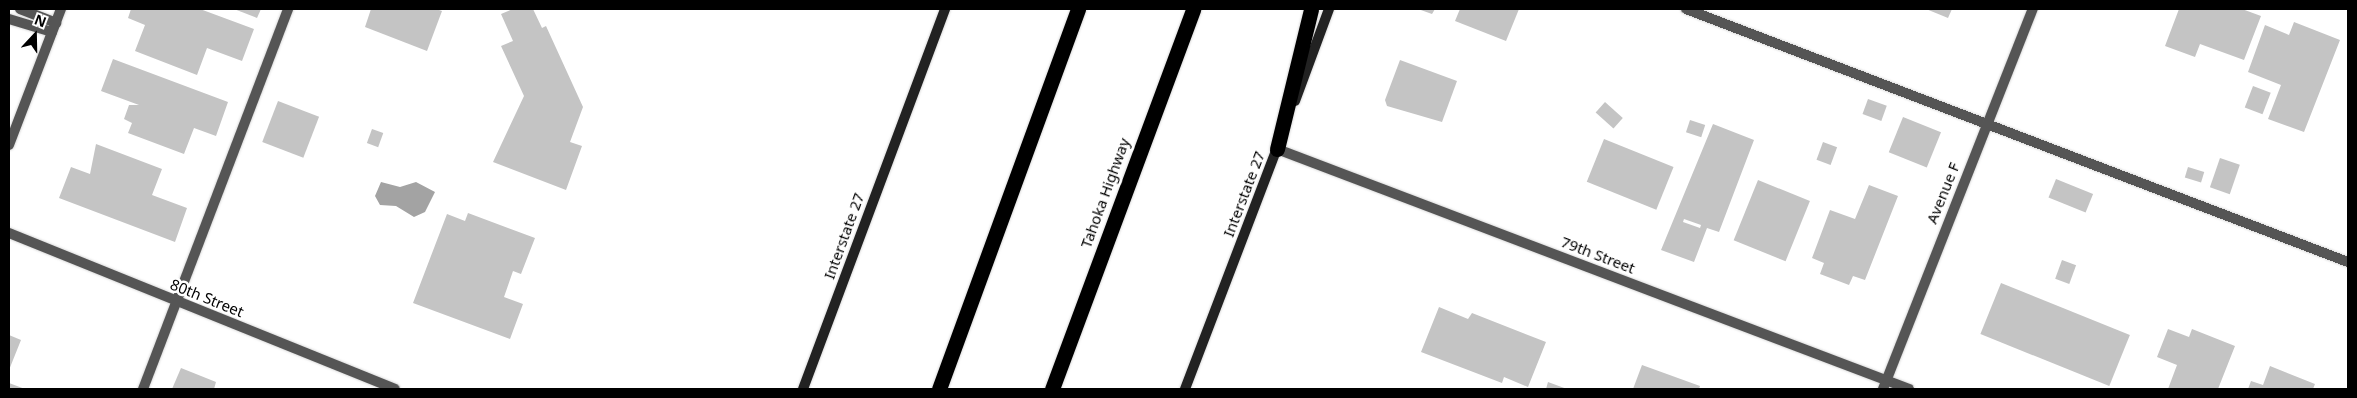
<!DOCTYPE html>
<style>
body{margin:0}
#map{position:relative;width:2357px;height:398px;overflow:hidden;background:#fff;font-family:"Noto Sans",sans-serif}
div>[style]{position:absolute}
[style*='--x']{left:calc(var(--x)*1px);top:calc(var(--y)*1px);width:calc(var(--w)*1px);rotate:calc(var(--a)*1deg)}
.water>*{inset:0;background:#a3a3a3}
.building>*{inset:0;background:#c4c4c4;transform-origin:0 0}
.roads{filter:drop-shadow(0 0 1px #dbdbdb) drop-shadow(0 0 1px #dbdbdb)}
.service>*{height:10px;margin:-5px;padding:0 5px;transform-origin:5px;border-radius:5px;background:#555}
.minor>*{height:10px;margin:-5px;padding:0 5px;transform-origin:5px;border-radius:5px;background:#555}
.secondary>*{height:10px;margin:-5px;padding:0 5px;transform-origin:5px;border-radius:5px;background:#222}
.motorway>*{height:15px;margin:-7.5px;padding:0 7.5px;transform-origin:7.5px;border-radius:7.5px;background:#000}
span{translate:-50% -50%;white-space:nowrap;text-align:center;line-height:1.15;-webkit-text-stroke:5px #fff;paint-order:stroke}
.street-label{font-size:15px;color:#000}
.frame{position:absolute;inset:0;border:10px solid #000;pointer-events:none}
.north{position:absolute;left:10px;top:10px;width:50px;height:50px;-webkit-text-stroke:4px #fff;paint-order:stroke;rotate:21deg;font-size:14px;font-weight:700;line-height:20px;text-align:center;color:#000}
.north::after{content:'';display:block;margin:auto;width:18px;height:22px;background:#000;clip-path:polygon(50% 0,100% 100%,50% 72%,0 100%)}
</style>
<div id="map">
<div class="water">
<div style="clip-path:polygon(381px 182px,400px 187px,416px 182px,435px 192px,425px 212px,414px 217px,396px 206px,380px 205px,375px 196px)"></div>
</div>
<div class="building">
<div style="clip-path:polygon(131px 9px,200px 9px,254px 29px,242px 61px,207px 48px,197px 75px,135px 51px,145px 25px,128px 18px)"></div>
<div style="clip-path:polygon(234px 9px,261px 9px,257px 18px)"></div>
<div style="clip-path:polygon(371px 9px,436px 9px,442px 11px,427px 51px,365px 27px)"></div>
<div style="clip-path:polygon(513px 9px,533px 9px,542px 28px,546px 26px,583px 107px,570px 142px,582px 146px,566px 190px,493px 162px,524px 96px,501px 46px,513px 41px,501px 14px)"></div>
<div style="clip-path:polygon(1418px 9px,1435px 9px,1432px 14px)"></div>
<div style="clip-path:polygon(1460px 9px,1519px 9px,1506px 41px,1455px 21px)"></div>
<div style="clip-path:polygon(1926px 9px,1952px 9px,1948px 18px)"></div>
<div style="clip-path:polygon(2179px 9px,2242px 9px,2261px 16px,2244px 60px,2200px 44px,2195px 57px,2165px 46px)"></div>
<div style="clip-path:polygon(2294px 22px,2340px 40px,2304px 132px,2268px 119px,2281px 85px,2248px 72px,2265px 25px,2289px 35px)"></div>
<div style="clip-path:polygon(113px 59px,228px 102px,216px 136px,194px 128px,184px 154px,128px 133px,132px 123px,124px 119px,129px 105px,139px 105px,101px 91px)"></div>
<div style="clip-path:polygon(1400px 60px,1457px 81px,1442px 122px,1387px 106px,1385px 100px)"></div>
<div style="left:2253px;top:86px;width:19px;height:23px;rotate:21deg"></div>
<div style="left:1868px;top:99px;width:20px;height:16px;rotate:20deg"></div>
<div style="left:278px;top:101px;width:44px;height:44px;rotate:21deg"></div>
<div style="left:1605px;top:102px;width:24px;height:14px;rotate:42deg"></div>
<div style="left:1903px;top:117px;width:41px;height:38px;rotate:22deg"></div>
<div style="left:1690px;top:120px;width:16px;height:13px;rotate:18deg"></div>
<div style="clip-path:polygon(evenodd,1713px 124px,1754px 140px,1719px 232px,1707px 228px,1694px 262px,1661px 250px,1713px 124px,1684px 219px,1701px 225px,1700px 228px,1683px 222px,1684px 219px)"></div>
<div style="left:372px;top:129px;width:12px;height:15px;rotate:20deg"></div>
<div style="left:1604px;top:139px;width:75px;height:46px;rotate:22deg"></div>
<div style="left:1823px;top:142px;width:15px;height:19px;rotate:20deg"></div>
<div style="clip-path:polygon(96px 144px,162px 169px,152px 195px,187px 208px,175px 242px,59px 198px,71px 167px,90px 174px)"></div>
<div style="left:2220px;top:158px;width:21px;height:31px;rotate:19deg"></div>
<div style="left:2188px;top:167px;width:17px;height:11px;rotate:17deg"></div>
<div style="left:2056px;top:179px;width:40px;height:20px;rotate:22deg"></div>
<div style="left:1758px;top:180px;width:56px;height:65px;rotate:22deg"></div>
<div style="clip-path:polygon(1869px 185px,1898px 196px,1865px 280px,1853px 276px,1849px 285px,1820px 274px,1824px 263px,1812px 258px,1830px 210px,1855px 219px)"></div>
<div style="clip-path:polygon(468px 213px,535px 238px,521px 274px,513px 271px,504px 297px,523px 304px,510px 339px,413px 303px,447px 214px,465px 221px)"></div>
<div style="left:2062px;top:260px;width:15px;height:20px;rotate:20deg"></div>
<div style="left:2001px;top:283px;width:139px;height:55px;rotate:22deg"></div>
<div style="clip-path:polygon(1439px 307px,1468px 319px,1472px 313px,1546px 342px,1528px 387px,1504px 377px,1502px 383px,1421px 352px)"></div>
<div style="clip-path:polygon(2168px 329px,2189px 337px,2192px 329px,2235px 346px,2218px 389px,2168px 389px,2177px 365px,2157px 357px)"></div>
<div style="clip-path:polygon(9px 335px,21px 340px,9px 370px)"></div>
<div style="clip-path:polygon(1642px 365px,1700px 386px,1699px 389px,1633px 389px)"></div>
<div style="clip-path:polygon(2270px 366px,2315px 384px,2313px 389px,2248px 389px,2251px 381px,2263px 385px)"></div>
<div style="clip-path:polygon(181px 368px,216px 382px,214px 389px,172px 389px)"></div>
<div style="clip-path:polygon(1548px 382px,1567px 389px,1546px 389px)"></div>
<div style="clip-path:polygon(9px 383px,25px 389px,9px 389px)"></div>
</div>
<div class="roads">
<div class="service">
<div style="--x:20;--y:9;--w:39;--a:21"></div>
<div style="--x:1686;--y:9;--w:709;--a:20.92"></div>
<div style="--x:9;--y:19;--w:45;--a:16.8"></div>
</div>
<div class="minor">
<div style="--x:9;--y:145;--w:146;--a:-69.1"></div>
<div style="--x:1277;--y:149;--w:676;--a:20.79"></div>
<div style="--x:9;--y:233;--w:416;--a:22"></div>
<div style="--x:143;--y:389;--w:407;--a:-69.1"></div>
<div style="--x:1883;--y:389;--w:409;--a:-68.5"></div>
</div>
<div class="secondary">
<div style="--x:1295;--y:101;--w:98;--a:-69.7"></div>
<div style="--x:803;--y:389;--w:406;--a:-69.5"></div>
<div style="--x:1185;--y:389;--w:261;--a:-69.1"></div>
</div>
<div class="motorway">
<div style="--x:1277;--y:149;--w:144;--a:-76.3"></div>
<div style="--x:939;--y:389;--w:405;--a:-69.9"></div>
<div style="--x:1052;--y:389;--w:405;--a:-69.6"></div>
</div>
</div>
<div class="street-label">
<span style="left:1105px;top:193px;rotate:-70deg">Tahoka Highway</span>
<span style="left:1943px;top:193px;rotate:-68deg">Avenue F</span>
<span style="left:1244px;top:194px;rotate:-69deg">Interstate 27</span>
<span style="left:844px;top:236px;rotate:-70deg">Interstate 27</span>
<span style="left:1598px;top:255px;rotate:21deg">79th Street</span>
<span style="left:207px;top:298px;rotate:22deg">80th Street</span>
</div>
<div class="frame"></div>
<div class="north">N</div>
</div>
